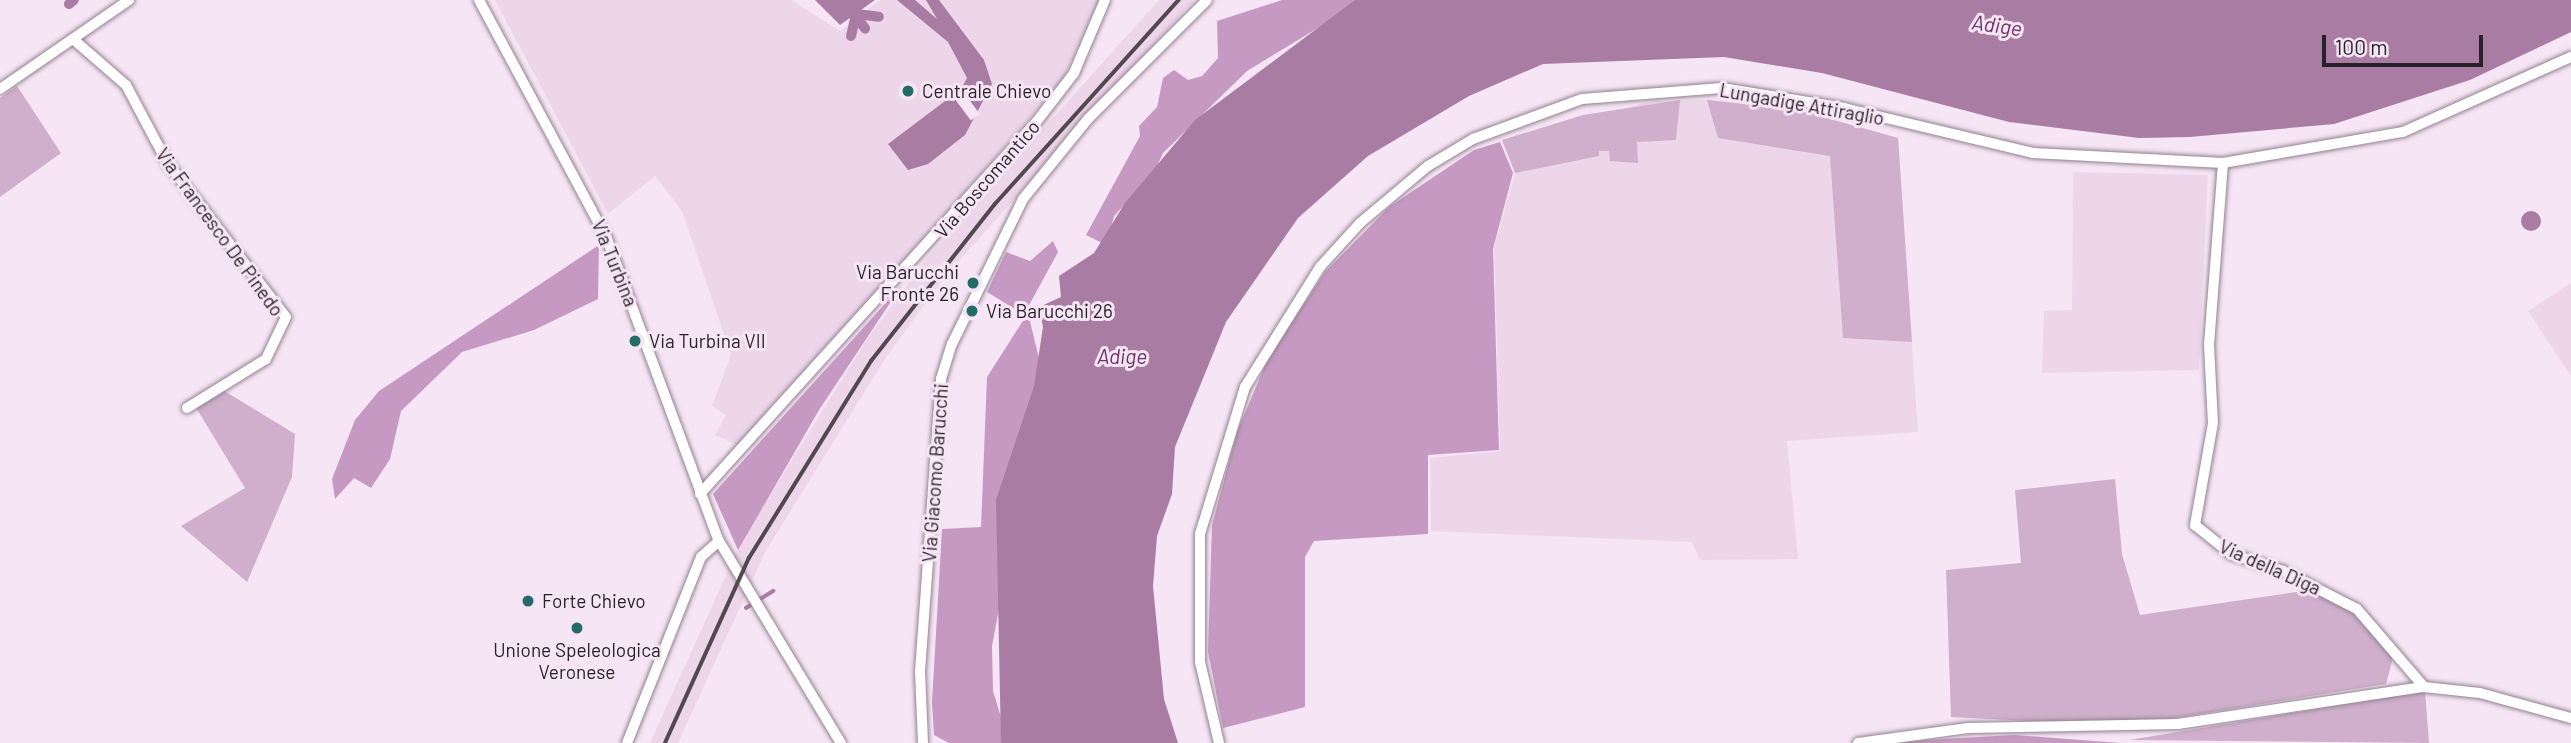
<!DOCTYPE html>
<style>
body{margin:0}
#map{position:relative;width:2571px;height:743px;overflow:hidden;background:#f6e5f4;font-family:Barlow,sans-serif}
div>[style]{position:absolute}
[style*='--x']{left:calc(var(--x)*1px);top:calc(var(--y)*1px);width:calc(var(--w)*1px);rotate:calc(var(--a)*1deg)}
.built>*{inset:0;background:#edd6ea}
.green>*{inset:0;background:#cfafcc}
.forest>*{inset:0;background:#c699c2}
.water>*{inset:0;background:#a97ca4}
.round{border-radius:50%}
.pier>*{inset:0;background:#f6e5f4;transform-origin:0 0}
.stream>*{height:3.5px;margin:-1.75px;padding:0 1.75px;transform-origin:1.75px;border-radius:1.75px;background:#a97ca4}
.canal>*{height:10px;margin:-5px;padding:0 5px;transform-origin:5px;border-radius:5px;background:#a97ca4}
.roads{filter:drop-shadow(0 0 2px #928290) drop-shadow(0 0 2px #928290)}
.minor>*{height:10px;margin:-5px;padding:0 5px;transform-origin:5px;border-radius:5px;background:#fff}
.rail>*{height:3.5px;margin:-1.75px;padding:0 1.75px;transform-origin:1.75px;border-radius:1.75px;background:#514850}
.dots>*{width:19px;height:19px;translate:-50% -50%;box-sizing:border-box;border:4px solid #f6e5f4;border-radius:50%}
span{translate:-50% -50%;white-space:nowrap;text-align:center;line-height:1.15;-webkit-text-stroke:6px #f6e5f4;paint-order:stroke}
.poi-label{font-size:19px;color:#282127}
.left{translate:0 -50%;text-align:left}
.right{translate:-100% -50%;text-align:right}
.street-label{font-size:19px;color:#282127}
.water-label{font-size:21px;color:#6a3267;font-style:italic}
.scale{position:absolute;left:2322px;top:35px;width:161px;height:32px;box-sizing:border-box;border:4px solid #282127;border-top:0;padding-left:9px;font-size:21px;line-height:24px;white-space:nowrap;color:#282127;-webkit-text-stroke:5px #f6e5f4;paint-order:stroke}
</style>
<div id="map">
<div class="built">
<div style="clip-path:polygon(495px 0,791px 0,840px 31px,880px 0,1099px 0,1064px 78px,742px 447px,715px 435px,726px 415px,712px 406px,731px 355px,682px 211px,655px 176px,608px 214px)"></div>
<div style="clip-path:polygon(1159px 0,1194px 0,948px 273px,888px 354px,765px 552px,678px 743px,650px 743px,742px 540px,867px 339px,928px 257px)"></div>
<div style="clip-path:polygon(1714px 100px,1798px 110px,1898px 138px,1918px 432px,1787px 441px,1798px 559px,1700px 560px,1692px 542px,1431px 531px,1430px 458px,1500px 451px,1494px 248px,1515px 173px,1502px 140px,1653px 101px)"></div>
<div style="clip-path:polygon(2073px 172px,2208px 175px,2199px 370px,2042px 373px,2044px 311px,2072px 310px)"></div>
<div style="clip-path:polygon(2571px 283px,2571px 376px,2528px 311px)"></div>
</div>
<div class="green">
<div style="clip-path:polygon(17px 86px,61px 153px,0 197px,0 98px)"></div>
<div style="clip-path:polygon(1680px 100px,1676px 140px,1637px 142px,1638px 163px,1610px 161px,1609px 151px,1599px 151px,1599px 156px,1515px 173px,1502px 140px,1583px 115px)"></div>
<div style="clip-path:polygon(1707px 100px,1798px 110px,1898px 138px,1912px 342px,1843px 338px,1830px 156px,1718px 138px)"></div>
<div style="clip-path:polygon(221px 389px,295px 434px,292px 477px,247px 582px,181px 526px,245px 488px,195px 406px)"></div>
<div style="clip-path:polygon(2115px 479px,2122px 554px,2140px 615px,2310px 590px,2356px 612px,2394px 654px,2386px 684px,2125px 726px,1951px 717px,1946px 570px,2021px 563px,2015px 490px)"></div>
<div style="clip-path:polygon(2425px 691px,2429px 743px,2129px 740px)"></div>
</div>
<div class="forest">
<div style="clip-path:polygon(1282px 0,1364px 0,1247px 71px,1163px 153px,1154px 173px,1114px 216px,1106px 245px,1086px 235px,1140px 136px,1139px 126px,1157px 107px,1163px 78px,1174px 70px,1188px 80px,1202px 76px,1218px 58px,1217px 21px)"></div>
<div style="clip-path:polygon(1500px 142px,1513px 173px,1493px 249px,1499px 450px,1428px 455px,1428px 534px,1314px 541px,1305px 557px,1305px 707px,1223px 728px,1208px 652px,1212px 525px,1237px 432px,1269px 356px,1326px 271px,1389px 207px,1474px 150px)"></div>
<div style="clip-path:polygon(1053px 241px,1058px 252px,1027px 309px,1043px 375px,992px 646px,993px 691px,1009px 743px,949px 743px,934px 735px,932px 702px,942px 529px,981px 527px,987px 377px,1026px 316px,987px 292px,1006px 252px,1030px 261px)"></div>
<div style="clip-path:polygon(599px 245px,598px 299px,534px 330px,462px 352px,401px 411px,390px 459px,371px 488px,354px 478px,335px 499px,332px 479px,355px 420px,379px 391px)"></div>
<div style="clip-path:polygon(902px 285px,819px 410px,738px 550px,713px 494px)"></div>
<div style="clip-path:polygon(2014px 735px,2120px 743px,1891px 743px,1942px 739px)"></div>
</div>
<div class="water">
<div style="clip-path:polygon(815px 0,875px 0,840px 25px)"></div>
<div style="clip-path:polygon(897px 0,915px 0,937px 19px,926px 0,939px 0,984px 60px,992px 84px,965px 135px,928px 164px,908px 170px,888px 144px,961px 89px,967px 78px,948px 42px)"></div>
<div style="clip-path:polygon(1355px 0,2571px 0,2571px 32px,2470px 80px,2334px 124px,2190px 137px,2139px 138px,2009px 122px,1822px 73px,1724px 57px,1543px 64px,1469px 96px,1368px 156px,1298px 218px,1226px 322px,1175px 447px,1172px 494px,1157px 536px,1153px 586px,1164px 699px,1178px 743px,1001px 743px,996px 500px,1034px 386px,1043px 327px,1039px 307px,1061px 297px,1059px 276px,1094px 253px,1125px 203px,1195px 120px)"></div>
<div class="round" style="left:2521px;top:211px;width:20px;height:20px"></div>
</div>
<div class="pier">
<div style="left:961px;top:89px;width:31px;height:11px;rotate:53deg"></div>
</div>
<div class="stream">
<div style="--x:746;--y:608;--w:32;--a:-32"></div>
</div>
<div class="canal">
<div style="--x:845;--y:0;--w:35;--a:55"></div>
<div style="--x:69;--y:4;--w:6;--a:-39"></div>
<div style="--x:856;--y:14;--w:23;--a:7"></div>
<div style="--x:851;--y:36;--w:23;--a:-77"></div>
</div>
<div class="roads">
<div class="minor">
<div style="--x:479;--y:0;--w:271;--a:61.8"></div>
<div style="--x:607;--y:239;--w:322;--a:69.7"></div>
<div style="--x:719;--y:541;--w:236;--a:58.9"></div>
<div style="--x:73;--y:39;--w:70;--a:41"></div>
<div style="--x:126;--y:85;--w:87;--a:62"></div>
<div style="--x:167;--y:162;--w:195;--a:52.5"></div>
<div style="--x:286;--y:317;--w:47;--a:115.5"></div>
<div style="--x:266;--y:359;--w:93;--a:148.2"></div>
<div style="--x:0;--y:89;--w:157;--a:-34.6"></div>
<div style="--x:2223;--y:163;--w:183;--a:94.4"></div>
<div style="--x:2209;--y:345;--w:78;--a:87.1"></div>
<div style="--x:2213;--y:423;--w:104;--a:100"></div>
<div style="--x:2195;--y:525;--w:46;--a:38.9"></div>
<div style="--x:2231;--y:554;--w:55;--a:18.1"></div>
<div style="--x:2283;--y:571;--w:83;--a:27.2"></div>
<div style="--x:2357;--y:609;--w:103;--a:49.3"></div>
<div style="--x:700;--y:494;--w:498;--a:-47.9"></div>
<div style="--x:1034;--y:125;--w:66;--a:-52.4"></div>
<div style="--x:1074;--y:73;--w:79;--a:-67"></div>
<div style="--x:627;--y:743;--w:200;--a:-68.3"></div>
<div style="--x:701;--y:557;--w:24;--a:-42"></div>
<div style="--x:923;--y:743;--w:71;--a:-92.4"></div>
<div style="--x:920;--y:672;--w:294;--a:-85.9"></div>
<div style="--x:941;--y:379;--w:37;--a:-73"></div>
<div style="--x:952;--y:344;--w:161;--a:-63.9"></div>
<div style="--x:1023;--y:199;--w:103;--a:-50.9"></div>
<div style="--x:1088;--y:119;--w:168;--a:-45"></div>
<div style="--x:1219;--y:743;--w:83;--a:-103.2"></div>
<div style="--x:1200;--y:662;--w:128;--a:-90"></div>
<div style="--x:1200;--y:534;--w:154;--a:-73"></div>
<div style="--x:1245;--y:387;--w:142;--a:-58"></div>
<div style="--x:1320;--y:267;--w:59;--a:-47.7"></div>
<div style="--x:1360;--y:223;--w:89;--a:-40"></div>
<div style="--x:1428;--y:166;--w:52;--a:-31"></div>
<div style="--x:1473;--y:139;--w:116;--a:-20.2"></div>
<div style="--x:1582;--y:99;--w:140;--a:-4.5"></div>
<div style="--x:1722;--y:88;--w:124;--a:9.3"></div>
<div style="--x:1844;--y:108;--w:194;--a:13.4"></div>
<div style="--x:2033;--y:153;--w:190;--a:3"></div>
<div style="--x:2223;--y:163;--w:183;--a:-9.8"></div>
<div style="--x:2403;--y:132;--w:184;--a:-24.1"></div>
<div style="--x:1858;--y:743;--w:111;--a:-7.8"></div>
<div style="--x:1968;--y:728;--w:210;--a:-1.1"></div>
<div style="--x:2178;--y:724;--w:249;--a:-8.6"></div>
<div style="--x:2424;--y:687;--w:56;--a:6.1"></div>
<div style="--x:2480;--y:693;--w:94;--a:15.4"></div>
</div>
</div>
<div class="rail">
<div style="--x:665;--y:743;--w:203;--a:-65.6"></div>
<div style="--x:749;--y:558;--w:232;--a:-58.2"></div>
<div style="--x:871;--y:361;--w:200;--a:-51.7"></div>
<div style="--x:995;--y:204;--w:275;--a:-48"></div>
</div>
<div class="dots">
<div style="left:908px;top:91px;background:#246d67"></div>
<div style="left:973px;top:283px;background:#246d67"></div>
<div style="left:972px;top:311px;background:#246d67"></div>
<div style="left:635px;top:341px;background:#246d67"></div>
<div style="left:528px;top:601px;background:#246d67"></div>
<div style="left:577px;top:628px;background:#246d67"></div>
</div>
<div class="poi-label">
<span class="left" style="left:922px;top:91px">Centrale Chievo</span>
<span class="right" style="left:959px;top:283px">Via Barucchi<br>Fronte 26</span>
<span class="left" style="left:986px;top:311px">Via Barucchi 26</span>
<span class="left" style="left:649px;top:341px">Via Turbina VII</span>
<span class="left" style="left:542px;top:601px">Forte Chievo</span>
<span style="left:577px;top:661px">Unione Speleologica<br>Veronese</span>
</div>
<div class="street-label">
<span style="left:1802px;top:104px;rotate:10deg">Lungadige Attiraglio</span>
<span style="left:987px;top:179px;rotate:-49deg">Via Boscomantico</span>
<span style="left:220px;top:232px;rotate:54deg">Via Francesco De Pinedo</span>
<span style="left:615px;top:263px;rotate:68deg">Via Turbina</span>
<span style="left:935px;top:473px;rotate:-86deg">Via Giacomo Barucchi</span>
<span style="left:2270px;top:567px;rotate:24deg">Via della Diga</span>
</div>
<div class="water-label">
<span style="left:1997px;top:25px;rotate:8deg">Adige</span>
<span style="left:1122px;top:356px">Adige</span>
</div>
<div class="scale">100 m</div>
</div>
